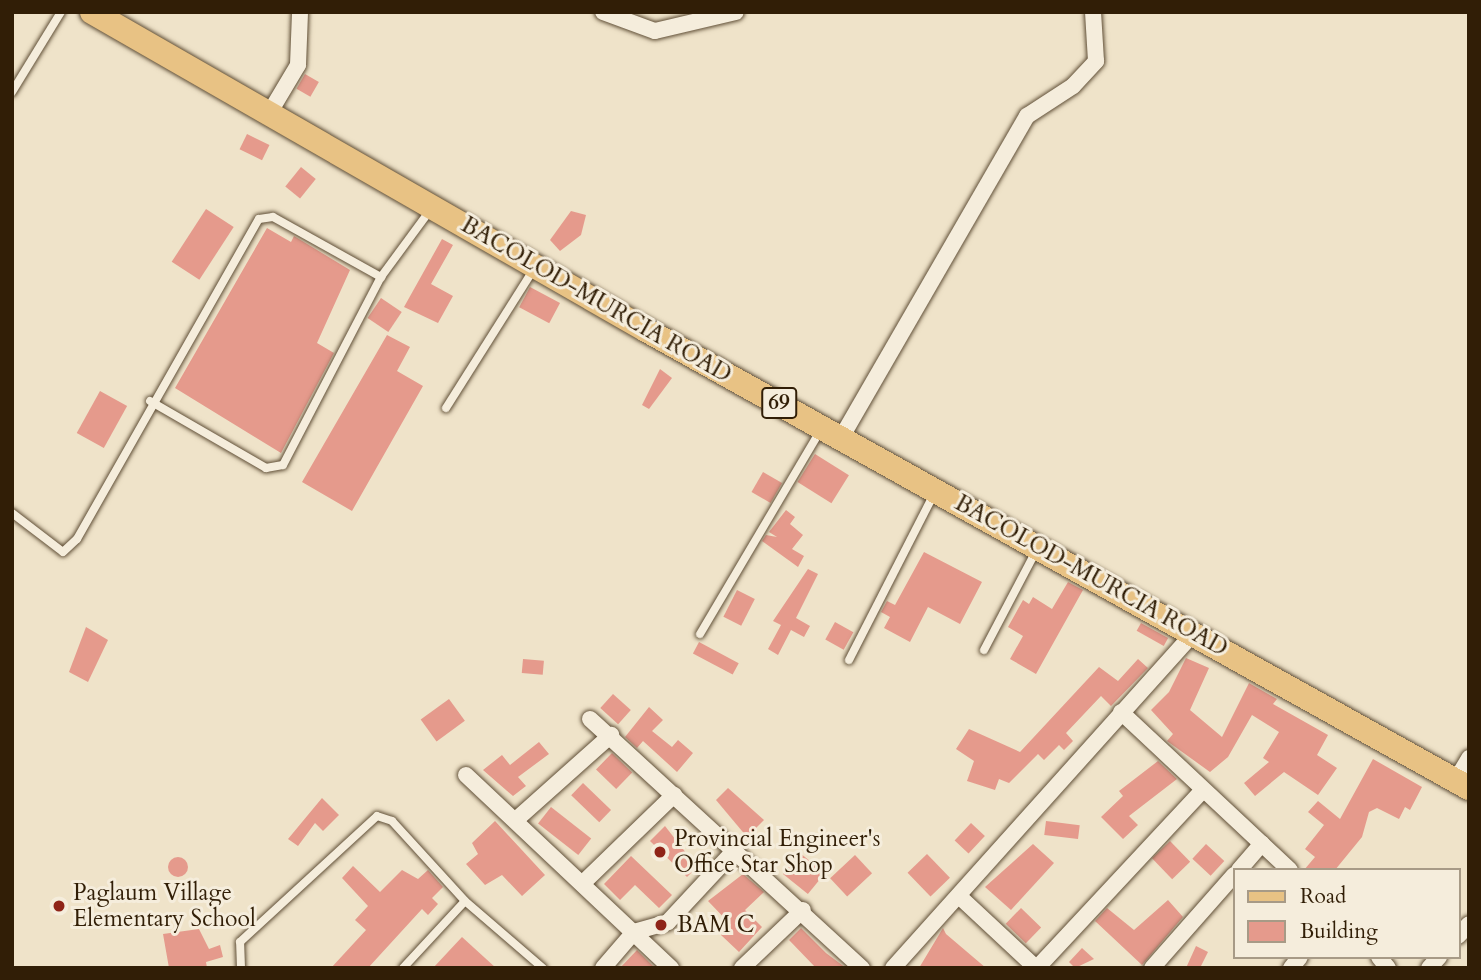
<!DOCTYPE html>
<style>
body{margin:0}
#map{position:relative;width:1481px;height:980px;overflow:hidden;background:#efe3c9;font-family:Cardo,serif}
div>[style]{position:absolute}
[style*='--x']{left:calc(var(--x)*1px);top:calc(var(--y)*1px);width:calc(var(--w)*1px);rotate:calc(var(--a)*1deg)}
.building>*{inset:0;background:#e59a8c;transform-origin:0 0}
.round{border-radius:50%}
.roads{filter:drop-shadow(0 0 2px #604f37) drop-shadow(0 0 2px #604f37)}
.service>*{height:8px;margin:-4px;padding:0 4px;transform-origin:4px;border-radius:4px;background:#f5eddc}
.minor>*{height:16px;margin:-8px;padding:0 8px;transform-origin:8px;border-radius:8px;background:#f5eddc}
.primary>*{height:24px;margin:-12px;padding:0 12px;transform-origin:12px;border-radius:12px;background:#e8c284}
.dots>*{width:19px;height:19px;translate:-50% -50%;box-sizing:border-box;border:4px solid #f5eddc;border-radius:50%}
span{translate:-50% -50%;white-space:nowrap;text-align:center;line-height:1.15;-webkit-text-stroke:6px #f5eddc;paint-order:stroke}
.shield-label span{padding:2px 5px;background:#f5eddc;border:2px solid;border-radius:5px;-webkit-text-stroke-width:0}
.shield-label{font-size:21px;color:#311e06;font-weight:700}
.street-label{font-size:23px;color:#311e06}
.poi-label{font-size:23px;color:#311e06}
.left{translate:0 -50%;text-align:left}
.frame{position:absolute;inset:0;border:14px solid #311e06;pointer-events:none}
.legend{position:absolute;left:1233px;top:868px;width:228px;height:91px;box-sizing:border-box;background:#f5eddc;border:2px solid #a79a86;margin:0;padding:9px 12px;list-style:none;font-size:21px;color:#311e06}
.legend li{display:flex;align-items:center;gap:14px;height:35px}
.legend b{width:35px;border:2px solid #a79a86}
</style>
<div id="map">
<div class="building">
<div style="left:305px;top:74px;width:16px;height:17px;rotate:30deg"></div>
<div style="left:247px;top:134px;width:25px;height:17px;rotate:26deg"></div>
<div style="left:301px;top:167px;width:19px;height:25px;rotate:39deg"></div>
<div style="left:206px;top:209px;width:33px;height:63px;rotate:33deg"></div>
<div style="clip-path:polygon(571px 211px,586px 215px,581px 235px,560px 251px,550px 240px)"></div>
<div style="clip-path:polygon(267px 228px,291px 242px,294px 236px,350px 270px,317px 343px,334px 353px,281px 453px,175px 388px)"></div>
<div style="clip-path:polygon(442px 239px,453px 245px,431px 284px,453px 296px,438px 323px,404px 307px)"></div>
<div style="left:530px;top:287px;width:34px;height:23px;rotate:28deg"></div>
<div style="left:381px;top:298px;width:25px;height:24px;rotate:34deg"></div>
<div style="clip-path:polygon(387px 335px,410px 347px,397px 371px,423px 386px,352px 511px,302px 482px)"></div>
<div style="clip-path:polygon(660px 369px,672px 378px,649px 409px,642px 405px)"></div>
<div style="left:100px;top:391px;width:31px;height:48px;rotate:29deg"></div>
<div style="left:815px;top:454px;width:40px;height:33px;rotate:32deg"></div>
<div style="left:763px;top:472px;width:22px;height:23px;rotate:30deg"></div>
<div style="clip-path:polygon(786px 510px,795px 517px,790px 524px,803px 535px,792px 549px,804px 556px,798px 567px,762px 541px,766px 535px,777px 537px,769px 532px)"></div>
<div style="clip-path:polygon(924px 552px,982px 582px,960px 624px,928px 607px,910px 642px,884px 628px,890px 617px,881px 612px,887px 601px,895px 605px)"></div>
<div style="clip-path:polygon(808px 569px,818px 574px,796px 618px,810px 626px,804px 637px,791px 630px,778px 655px,768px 649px,781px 625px,773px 621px)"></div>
<div style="clip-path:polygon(1068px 582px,1083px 590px,1036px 674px,1010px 659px,1023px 636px,1008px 627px,1023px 600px,1029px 604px,1033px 597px,1052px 609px)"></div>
<div style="left:737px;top:590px;width:20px;height:30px;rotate:27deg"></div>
<div style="left:835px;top:622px;width:21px;height:20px;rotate:29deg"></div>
<div style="left:1141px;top:623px;width:31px;height:9px;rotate:29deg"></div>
<div style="clip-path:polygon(86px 627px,108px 640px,88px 682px,69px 672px)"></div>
<div style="left:699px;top:642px;width:45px;height:13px;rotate:28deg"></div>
<div style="clip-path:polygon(1186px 658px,1209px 668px,1190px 710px,1222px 737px,1249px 683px,1277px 699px,1273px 704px,1328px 735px,1317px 755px,1337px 768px,1318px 795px,1284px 772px,1255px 796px,1244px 783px,1269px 762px,1263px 758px,1279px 732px,1252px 715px,1228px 757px,1210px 772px,1167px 741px,1173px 734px,1151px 710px,1169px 692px)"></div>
<div style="left:523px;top:659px;width:21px;height:14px;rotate:5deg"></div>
<div style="clip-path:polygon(1138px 659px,1148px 668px,1111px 706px,1101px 696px,1066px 733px,1073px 741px,1064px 750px,1059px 745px,1044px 760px,1038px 754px,1009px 783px,999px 779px,995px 790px,967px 781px,974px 761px,956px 749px,969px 729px,1020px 752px,1099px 667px,1118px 681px)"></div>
<div style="left:613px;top:694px;width:24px;height:19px;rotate:42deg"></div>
<div style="left:449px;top:699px;width:27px;height:35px;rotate:54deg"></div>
<div style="clip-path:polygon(649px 707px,663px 720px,652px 731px,672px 747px,678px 740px,693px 753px,677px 772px,643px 741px,637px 748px,625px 737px)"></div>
<div style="clip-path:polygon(539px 742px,549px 754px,518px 777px,526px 786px,513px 796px,483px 770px,502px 755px,510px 765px)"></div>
<div style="left:612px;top:753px;width:28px;height:23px;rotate:44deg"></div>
<div style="clip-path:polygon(1373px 759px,1422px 787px,1410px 810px,1405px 807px,1399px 819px,1377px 808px,1369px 812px,1362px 837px,1335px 870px,1304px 870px,1315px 857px,1305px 849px,1324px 825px,1308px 812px,1318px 801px,1340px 819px)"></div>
<div style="clip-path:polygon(1158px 761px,1177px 779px,1129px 816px,1138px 825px,1123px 839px,1101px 817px,1123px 796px,1119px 791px)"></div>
<div style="left:583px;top:783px;width:39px;height:17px;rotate:44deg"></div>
<div style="clip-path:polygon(728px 788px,764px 820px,747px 837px,716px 800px)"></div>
<div style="clip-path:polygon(322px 798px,339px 815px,323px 831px,315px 823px,298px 846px,288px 839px)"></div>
<div style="left:551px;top:807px;width:51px;height:21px;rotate:38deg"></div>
<div style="clip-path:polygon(495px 821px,545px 875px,522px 896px,502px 875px,485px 885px,466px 864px,478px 854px,472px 843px)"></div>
<div style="left:1046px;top:821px;width:34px;height:14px;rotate:7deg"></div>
<div style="left:971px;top:823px;width:19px;height:24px;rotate:43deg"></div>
<div style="clip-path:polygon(665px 826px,697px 867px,687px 877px,650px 841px)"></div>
<div style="left:1170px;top:841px;width:29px;height:25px;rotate:46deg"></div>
<div style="clip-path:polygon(1033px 844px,1054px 863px,1011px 910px,985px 887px)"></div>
<div style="left:1206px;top:844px;width:25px;height:20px;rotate:43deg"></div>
<div style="left:800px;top:853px;width:32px;height:27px;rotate:39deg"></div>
<div style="left:927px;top:854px;width:33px;height:27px;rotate:46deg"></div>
<div style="left:855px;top:855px;width:25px;height:34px;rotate:47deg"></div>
<div style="clip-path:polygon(631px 856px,672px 895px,659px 908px,635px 885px,620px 900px,604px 884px)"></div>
<div class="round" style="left:168px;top:857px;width:20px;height:20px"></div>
<div style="clip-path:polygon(353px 866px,380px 892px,402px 870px,418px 879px,428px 870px,443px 887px,432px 898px,438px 904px,428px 915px,422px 909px,368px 968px,331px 968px,366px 930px,355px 920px,368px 906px,342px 878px)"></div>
<div style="clip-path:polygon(743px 874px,764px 892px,745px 910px,762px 927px,739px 952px,721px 935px,731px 925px,708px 901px)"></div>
<div style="clip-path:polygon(1168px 900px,1183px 917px,1142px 965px,1095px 921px,1107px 908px,1134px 930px)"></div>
<div style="left:1021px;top:908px;width:28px;height:22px;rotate:44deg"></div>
<div style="clip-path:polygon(801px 928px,826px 953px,846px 968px,816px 968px,789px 940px)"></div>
<div style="clip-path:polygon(943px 928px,946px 934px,986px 968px,919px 968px)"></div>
<div style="clip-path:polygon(199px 929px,209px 949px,220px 945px,223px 957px,206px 962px,207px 968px,169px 968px,163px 934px)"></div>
<div style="clip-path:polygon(462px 937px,496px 968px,433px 968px)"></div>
<div style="clip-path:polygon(1196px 946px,1208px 952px,1200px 968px,1186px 968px)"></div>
<div style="clip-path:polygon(1082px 948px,1094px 959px,1075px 968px,1069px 962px)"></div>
<div style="clip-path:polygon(637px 950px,655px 968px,620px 968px)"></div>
</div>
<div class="roads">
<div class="service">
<div style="--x:12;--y:92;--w:94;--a:-58.5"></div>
<div style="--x:150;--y:401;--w:134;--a:30"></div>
<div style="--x:266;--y:468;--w:17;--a:-10"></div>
<div style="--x:283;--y:465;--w:212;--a:-62.5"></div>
<div style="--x:381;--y:277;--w:84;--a:-53.7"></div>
<div style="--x:446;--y:408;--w:165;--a:-57.7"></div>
<div style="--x:12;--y:513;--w:64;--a:37.4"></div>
<div style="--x:63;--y:552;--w:19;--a:-43"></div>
<div style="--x:77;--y:539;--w:368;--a:-60.4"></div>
<div style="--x:259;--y:219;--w:14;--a:-8"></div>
<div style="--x:273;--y:217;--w:124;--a:29.1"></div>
<div style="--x:700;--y:634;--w:238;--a:-59.4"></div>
<div style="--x:984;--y:650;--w:112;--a:-62.3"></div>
<div style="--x:849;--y:660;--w:189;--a:-62.9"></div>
<div style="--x:241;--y:968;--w:26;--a:-92"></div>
<div style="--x:240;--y:942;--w:186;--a:-42.6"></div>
<div style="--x:377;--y:816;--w:16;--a:18"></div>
<div style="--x:392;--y:821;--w:108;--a:47.6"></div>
<div style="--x:465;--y:901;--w:103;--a:40.7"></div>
<div style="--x:403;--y:968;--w:91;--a:-47.2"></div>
</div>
<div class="minor">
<div style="--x:603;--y:12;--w:55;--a:20.1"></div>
<div style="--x:655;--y:31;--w:83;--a:-13.2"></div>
<div style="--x:270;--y:112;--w:55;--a:-59.2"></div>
<div style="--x:298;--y:65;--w:53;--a:-87.8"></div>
<div style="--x:841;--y:438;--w:372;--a:-60"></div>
<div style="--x:1027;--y:116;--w:55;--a:-33.1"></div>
<div style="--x:1073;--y:86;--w:34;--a:-47"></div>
<div style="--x:1096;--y:61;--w:49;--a:-93.5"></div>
<div style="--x:1121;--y:712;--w:231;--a:43.1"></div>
<div style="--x:590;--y:719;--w:369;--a:42.5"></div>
<div style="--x:466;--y:775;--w:282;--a:43.3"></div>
<div style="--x:1456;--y:780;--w:26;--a:-59"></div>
<div style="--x:518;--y:818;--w:125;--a:-41.7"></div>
<div style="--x:1239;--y:870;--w:35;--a:-49"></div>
<div style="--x:585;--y:881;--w:124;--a:-44"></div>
<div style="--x:961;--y:898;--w:103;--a:43"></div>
<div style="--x:1458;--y:936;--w:16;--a:-47"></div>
<div style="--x:1379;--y:957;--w:14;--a:51"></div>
<div style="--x:603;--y:968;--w:48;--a:-49.3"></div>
<div style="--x:634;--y:932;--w:35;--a:-16"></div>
<div style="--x:668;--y:922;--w:97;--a:-47.1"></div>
<div style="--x:742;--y:968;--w:84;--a:-43.6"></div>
<div style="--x:893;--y:968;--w:449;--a:-48.1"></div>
<div style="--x:1037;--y:968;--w:243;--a:-47"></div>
<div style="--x:1152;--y:968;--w:124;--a:-48.6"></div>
<div style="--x:1291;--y:968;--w:14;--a:-51"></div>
<div style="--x:1429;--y:968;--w:15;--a:-48"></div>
</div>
<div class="primary">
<div style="--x:92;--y:12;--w:639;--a:29.86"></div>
<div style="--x:646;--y:330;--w:942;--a:29.1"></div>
</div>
</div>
<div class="dots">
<div style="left:660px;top:852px;background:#8f2418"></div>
<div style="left:59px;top:906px;background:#8f2418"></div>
<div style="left:661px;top:925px;background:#8f2418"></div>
</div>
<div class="shield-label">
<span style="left:779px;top:403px">69</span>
</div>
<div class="street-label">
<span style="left:596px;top:300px;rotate:30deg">BACOLOD-MURCIA ROAD</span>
<span style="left:1091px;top:576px;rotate:29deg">BACOLOD-MURCIA ROAD</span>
</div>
<div class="poi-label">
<span class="left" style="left:674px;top:852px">Provincial Engineer's<br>Office Star Shop</span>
<span class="left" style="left:73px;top:906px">Paglaum Village<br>Elementary School</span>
<span class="left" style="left:677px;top:925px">BAM C</span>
</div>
<div class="frame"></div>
<ul class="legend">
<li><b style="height:9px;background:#e8c284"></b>Road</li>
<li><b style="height:19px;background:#e59a8c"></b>Building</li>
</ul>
</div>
